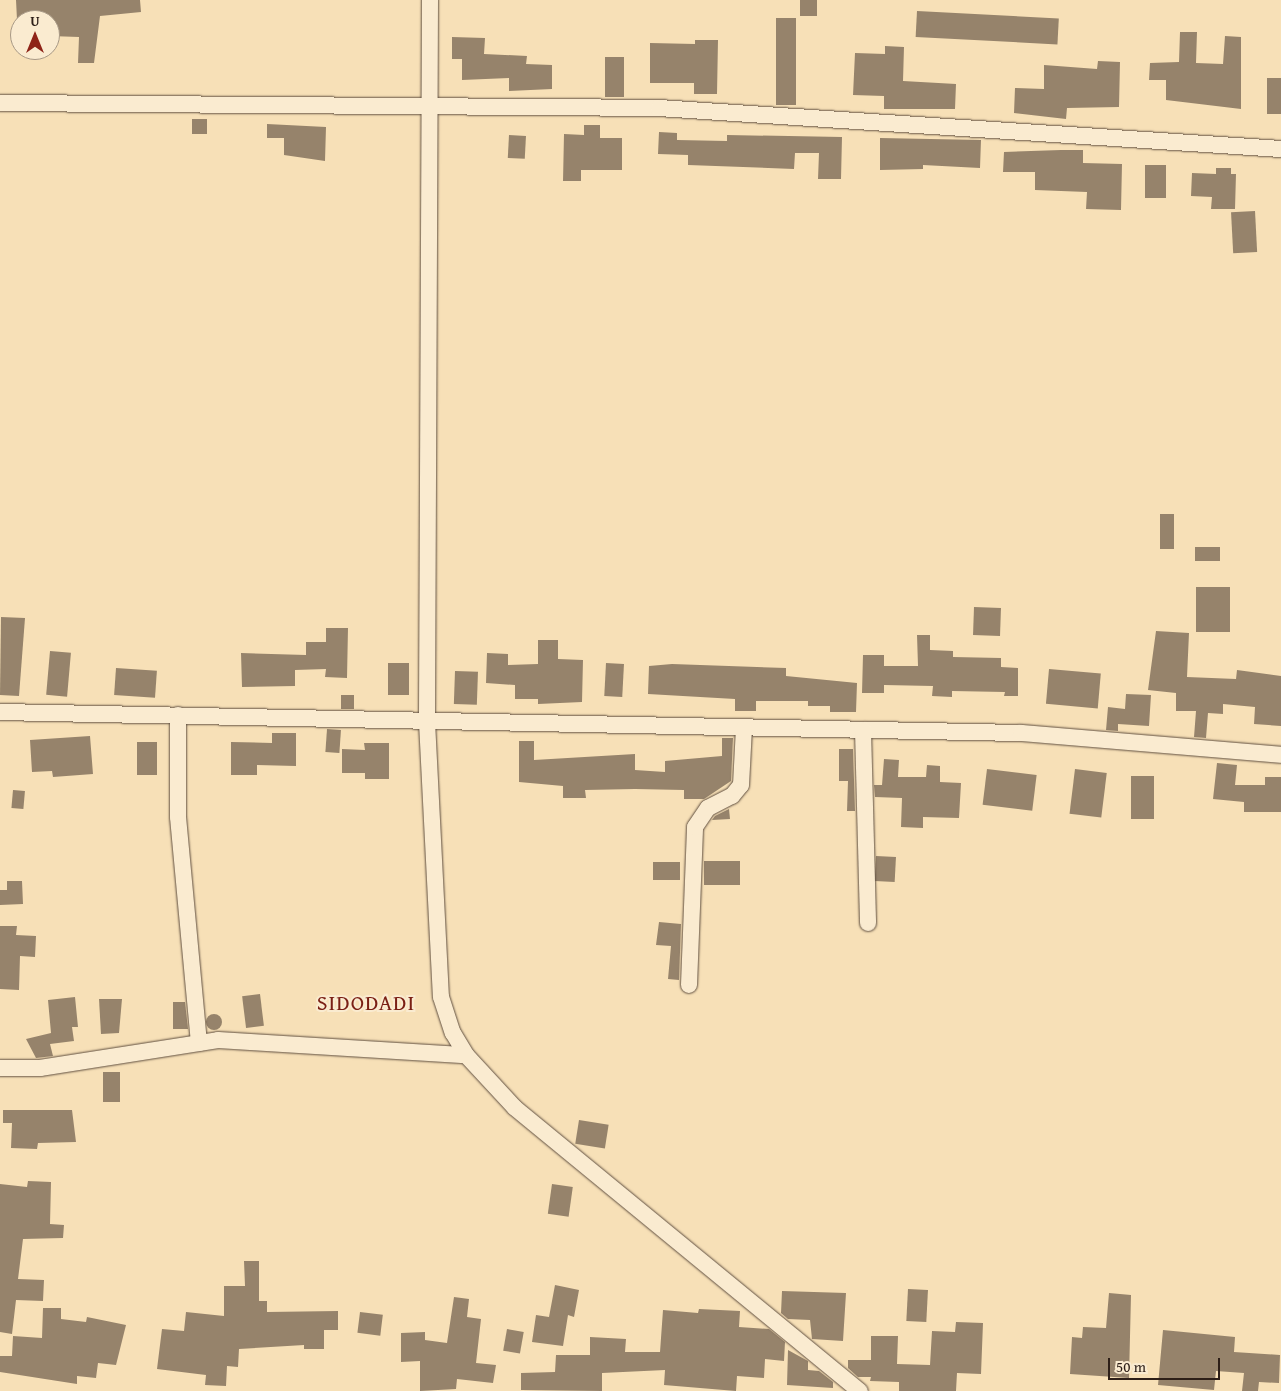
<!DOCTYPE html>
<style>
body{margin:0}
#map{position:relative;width:1281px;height:1391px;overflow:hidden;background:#f7e0b7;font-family:"Gentium Book Plus",serif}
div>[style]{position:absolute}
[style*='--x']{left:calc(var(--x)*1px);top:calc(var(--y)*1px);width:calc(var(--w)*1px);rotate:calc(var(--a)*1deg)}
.building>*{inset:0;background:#96836b;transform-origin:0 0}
.round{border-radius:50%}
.roads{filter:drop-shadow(0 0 1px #604f40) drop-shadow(0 0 1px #604f40)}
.minor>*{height:16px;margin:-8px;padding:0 8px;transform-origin:8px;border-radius:8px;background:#faebd0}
span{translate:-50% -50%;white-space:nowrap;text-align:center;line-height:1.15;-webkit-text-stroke:4px #faebd0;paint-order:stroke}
.quarter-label{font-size:22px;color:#7a1f14;letter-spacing:1px}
.north{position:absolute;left:10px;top:10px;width:50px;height:50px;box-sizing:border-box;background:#faebd0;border:1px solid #a89986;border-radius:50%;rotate:0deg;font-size:14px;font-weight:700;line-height:20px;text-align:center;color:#2d1f18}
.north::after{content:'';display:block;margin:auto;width:18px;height:22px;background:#8f2418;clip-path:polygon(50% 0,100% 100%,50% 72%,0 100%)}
.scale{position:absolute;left:1108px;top:1358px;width:112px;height:22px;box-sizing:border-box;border:2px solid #2d1f18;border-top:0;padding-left:6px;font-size:15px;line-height:18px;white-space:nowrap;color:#2d1f18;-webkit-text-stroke:4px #faebd0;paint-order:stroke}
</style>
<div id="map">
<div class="building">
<div style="clip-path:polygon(16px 0,140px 0,141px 12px,100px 16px,94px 63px,78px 63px,79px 37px,50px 36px,50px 20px,17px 20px)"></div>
<div style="left:800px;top:0;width:17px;height:16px"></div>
<div style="left:917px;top:11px;width:142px;height:26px;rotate:3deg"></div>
<div style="left:776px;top:18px;width:20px;height:87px"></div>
<div style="clip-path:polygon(1180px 32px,1197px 32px,1196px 63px,1223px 64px,1225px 36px,1241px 37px,1241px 109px,1166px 100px,1166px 80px,1149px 80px,1150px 63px,1179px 62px)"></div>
<div style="clip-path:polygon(452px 37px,485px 38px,484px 54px,527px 56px,526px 64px,552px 65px,552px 89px,509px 91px,509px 78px,462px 80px,462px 59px,452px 59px)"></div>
<div style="clip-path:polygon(695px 40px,718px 40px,717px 94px,694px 94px,694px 83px,650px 83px,650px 43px,695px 44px)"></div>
<div style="clip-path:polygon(885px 46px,904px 47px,903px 81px,956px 84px,955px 109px,884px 109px,884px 96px,853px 95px,855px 53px,885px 54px)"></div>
<div style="left:605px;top:57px;width:19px;height:40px"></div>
<div style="clip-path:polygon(1098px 61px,1120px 62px,1119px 107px,1067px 108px,1066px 119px,1014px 113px,1015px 88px,1044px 89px,1044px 65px,1097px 69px)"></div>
<div style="left:1267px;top:78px;width:14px;height:36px"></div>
<div style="left:192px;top:119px;width:15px;height:15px"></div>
<div style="clip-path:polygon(267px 124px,326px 127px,325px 161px,284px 155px,284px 138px,267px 138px)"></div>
<div style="clip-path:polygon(584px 125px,600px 125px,600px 138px,622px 138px,622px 170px,581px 170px,581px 181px,563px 181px,564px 134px,584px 135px)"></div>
<div style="clip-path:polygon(659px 132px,677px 133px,677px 140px,727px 141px,727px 135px,842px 137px,841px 179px,818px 179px,819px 153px,795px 153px,794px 169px,688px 165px,688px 155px,658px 154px)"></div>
<div style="left:509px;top:135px;width:17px;height:23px;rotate:3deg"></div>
<div style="clip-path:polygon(880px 138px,981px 140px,980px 168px,923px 165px,923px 169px,880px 170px)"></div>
<div style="clip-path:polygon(1061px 150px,1083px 150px,1083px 163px,1122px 164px,1121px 210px,1086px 209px,1087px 192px,1035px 190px,1035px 172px,1003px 172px,1004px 152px)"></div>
<div style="left:1145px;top:165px;width:21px;height:33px"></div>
<div style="clip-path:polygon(1216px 168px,1231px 168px,1231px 174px,1236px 174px,1235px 209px,1211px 209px,1212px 197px,1191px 196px,1192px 173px,1216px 174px)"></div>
<div style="left:1255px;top:211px;width:41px;height:24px;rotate:87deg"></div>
<div style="left:1160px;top:514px;width:14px;height:35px"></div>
<div style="left:1195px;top:547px;width:25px;height:14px"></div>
<div style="left:1196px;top:587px;width:34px;height:45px"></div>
<div style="left:974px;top:607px;width:27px;height:28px;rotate:2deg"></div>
<div style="clip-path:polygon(1px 617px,25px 618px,19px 696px,0 695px)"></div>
<div style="clip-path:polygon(326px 628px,348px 628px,347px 678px,325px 677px,326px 669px,295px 670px,295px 686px,242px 687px,241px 653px,306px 655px,306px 642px,326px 642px)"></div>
<div style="clip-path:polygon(1156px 631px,1189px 633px,1187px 677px,1236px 679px,1237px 670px,1281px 676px,1281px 726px,1254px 724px,1255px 707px,1223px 704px,1223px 714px,1208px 713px,1206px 738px,1194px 737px,1196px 711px,1176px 711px,1176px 693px,1148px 690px)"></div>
<div style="clip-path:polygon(917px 635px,930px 635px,930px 650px,953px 651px,953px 657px,1001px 658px,1001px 667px,1018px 668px,1018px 696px,1004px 696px,1005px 692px,952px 691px,952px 697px,932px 696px,933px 686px,884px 685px,884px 693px,862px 693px,863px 655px,884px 655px,884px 666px,918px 666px)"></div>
<div style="clip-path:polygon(538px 640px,558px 640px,558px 659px,583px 660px,582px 702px,538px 704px,538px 699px,515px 699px,515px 685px,486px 683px,487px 653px,508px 654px,508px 665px,538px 664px)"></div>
<div style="left:50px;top:651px;width:21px;height:44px;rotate:5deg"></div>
<div style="left:388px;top:663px;width:21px;height:32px"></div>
<div style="left:606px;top:663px;width:18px;height:33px;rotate:3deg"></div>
<div style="clip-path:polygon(672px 664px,786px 668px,786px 676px,857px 683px,856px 712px,830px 712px,830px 706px,808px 706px,808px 701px,756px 701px,756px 711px,735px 711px,735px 699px,648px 694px,649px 666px)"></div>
<div style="left:116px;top:668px;width:41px;height:27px;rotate:4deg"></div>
<div style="left:1049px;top:669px;width:52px;height:35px;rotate:5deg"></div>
<div style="left:455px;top:671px;width:23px;height:33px;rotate:2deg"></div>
<div style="clip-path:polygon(1126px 694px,1151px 695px,1149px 726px,1118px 724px,1118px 731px,1106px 730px,1108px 707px,1125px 709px)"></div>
<div style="left:341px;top:695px;width:13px;height:14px"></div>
<div style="left:327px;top:729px;width:14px;height:23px;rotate:4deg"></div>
<div style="clip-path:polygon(272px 733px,296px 733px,296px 766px,257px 765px,257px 775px,231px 775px,231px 742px,272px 743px)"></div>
<div style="clip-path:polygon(90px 736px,93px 774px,53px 777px,52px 771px,32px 772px,30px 740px)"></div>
<div style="clip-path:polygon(722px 738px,733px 738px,731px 781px,704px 799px,684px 799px,684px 790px,635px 789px,585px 790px,586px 798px,563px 798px,563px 786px,519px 782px,519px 741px,534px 741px,534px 760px,635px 754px,635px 770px,665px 772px,665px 761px,722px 756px)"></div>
<div style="left:137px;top:742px;width:20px;height:33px"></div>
<div style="clip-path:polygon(364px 743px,389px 743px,389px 779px,365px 779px,365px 773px,342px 773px,342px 749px,365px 750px)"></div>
<div style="clip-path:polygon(839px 749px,853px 749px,855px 811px,847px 811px,848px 781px,839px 781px)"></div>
<div style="clip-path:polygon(884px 759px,899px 760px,898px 777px,926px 777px,927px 765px,940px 766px,940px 782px,961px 783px,959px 818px,923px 817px,923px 828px,901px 827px,902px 798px,875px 797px,874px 785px,882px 785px)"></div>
<div style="clip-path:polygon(1217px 763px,1237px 765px,1235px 785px,1265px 785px,1265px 777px,1281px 777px,1281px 812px,1244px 812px,1244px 802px,1213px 799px)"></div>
<div style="left:987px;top:769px;width:50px;height:36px;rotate:7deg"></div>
<div style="left:1075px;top:769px;width:32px;height:45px;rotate:7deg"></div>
<div style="left:1131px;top:776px;width:23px;height:43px"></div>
<div style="left:13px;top:790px;width:12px;height:18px;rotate:5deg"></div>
<div style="clip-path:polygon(729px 809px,730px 819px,712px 820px,715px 816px)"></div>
<div style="left:876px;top:856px;width:20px;height:25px;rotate:3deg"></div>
<div style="left:704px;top:861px;width:36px;height:24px"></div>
<div style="left:653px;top:862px;width:27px;height:18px"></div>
<div style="clip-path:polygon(7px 881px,22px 881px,23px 904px,0 905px,0 890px,7px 890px)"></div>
<div style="clip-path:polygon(659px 922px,681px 924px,679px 980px,668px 979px,671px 946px,656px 945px)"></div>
<div style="clip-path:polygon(0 926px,17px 926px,16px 935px,36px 936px,35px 957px,20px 956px,19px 990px,0 989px)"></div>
<div style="left:260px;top:994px;width:32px;height:18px;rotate:83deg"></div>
<div style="clip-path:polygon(75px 997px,78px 1027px,72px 1027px,74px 1041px,50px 1044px,53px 1056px,36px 1058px,26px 1039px,51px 1033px,48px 1000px)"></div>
<div style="clip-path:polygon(99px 999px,122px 999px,119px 1033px,101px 1034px)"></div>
<div style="clip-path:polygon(173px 1002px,185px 1002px,188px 1029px,173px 1029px)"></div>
<div class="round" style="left:206px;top:1014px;width:16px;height:16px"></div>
<div style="left:103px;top:1072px;width:17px;height:30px"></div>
<div style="clip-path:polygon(3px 1110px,72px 1110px,76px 1142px,38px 1143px,37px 1149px,11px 1148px,12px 1123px,3px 1123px)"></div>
<div style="left:579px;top:1120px;width:30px;height:24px;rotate:9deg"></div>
<div style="clip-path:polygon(28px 1181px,51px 1182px,50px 1224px,64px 1225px,63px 1238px,23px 1239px,18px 1279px,44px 1280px,43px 1301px,16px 1300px,12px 1334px,0 1332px,0 1184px,27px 1187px)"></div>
<div style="left:552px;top:1184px;width:21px;height:30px;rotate:8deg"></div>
<div style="clip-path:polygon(244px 1261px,259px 1261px,259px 1301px,267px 1301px,267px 1312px,338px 1311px,338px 1330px,324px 1330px,324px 1349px,304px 1349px,304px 1345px,239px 1349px,238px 1367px,227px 1366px,226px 1386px,205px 1385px,206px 1375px,157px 1369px,162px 1329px,184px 1331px,186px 1312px,224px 1316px,224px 1286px,245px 1286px)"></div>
<div style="clip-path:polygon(555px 1285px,579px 1290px,574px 1317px,568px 1315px,563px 1346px,532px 1342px,536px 1315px,549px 1317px)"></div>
<div style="left:908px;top:1289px;width:20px;height:32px;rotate:3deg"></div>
<div style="clip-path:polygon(782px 1291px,846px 1293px,843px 1341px,812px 1339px,810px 1320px,788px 1319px,781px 1313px)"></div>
<div style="clip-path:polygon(1109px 1293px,1131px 1295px,1129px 1378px,1070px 1374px,1072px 1337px,1082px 1338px,1083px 1327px,1106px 1328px)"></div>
<div style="clip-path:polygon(454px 1297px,469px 1299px,467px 1317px,481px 1319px,476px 1363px,496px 1365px,493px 1383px,457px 1379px,456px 1389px,420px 1391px,420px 1361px,401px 1362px,401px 1333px,425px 1332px,425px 1340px,447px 1343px)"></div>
<div style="clip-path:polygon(43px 1308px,61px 1308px,61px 1319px,86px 1322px,87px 1317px,126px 1325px,116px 1365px,98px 1363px,96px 1378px,77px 1376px,77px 1384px,0 1372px,0 1356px,12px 1356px,13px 1336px,42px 1338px)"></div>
<div style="clip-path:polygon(699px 1309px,740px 1311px,739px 1327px,769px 1329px,785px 1342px,784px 1361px,765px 1359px,764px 1378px,737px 1376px,736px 1391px,664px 1385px,665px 1370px,602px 1373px,602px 1391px,521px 1390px,521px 1373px,555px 1372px,556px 1355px,590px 1355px,590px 1337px,626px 1339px,625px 1352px,660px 1352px,663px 1310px,698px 1313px)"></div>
<div style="left:360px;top:1312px;width:23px;height:21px;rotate:7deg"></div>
<div style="clip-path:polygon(956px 1322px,983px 1323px,981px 1374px,957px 1373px,956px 1391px,899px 1391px,899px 1382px,870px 1381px,871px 1377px,858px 1377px,848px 1368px,848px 1360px,871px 1360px,871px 1336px,898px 1336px,897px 1364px,930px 1365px,932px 1331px,955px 1332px)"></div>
<div style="left:507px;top:1329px;width:17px;height:22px;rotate:10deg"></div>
<div style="clip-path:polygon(1163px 1330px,1235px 1337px,1234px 1352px,1280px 1355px,1279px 1383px,1259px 1382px,1258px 1391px,1242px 1391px,1244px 1373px,1216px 1371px,1214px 1390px,1158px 1385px)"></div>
<div style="clip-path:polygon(788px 1350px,808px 1361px,808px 1370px,819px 1371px,833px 1382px,833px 1388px,787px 1385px)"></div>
</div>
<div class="roads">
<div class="minor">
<div style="--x:430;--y:0;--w:722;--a:90.24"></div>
<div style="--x:427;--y:722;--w:275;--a:87.1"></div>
<div style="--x:441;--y:997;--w:38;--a:72"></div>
<div style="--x:453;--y:1033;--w:26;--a:59"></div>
<div style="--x:466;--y:1055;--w:72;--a:47.2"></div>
<div style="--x:515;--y:1108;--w:446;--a:39.4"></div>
<div style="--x:0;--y:103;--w:659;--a:0.43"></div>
<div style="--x:659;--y:108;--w:623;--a:3.77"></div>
<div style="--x:0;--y:712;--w:1021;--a:1.18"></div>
<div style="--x:1021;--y:733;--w:261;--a:4.8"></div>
<div style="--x:178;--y:715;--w:102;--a:90"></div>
<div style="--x:178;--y:817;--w:227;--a:84.7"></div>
<div style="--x:863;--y:730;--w:193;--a:88.5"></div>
<div style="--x:689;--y:985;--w:158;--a:-87.8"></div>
<div style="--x:695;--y:827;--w:23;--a:-56"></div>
<div style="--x:708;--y:808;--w:27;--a:-27"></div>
<div style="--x:732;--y:796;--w:14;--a:-51"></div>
<div style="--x:741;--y:785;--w:57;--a:-87"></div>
<div style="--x:0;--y:1068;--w:40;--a:0"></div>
<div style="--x:40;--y:1068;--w:180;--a:-8.9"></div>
<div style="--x:218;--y:1040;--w:248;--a:3.5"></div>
</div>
</div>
<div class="quarter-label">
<span style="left:366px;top:1003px">SIDODADI</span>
</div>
<div class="north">U</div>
<div class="scale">50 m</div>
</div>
